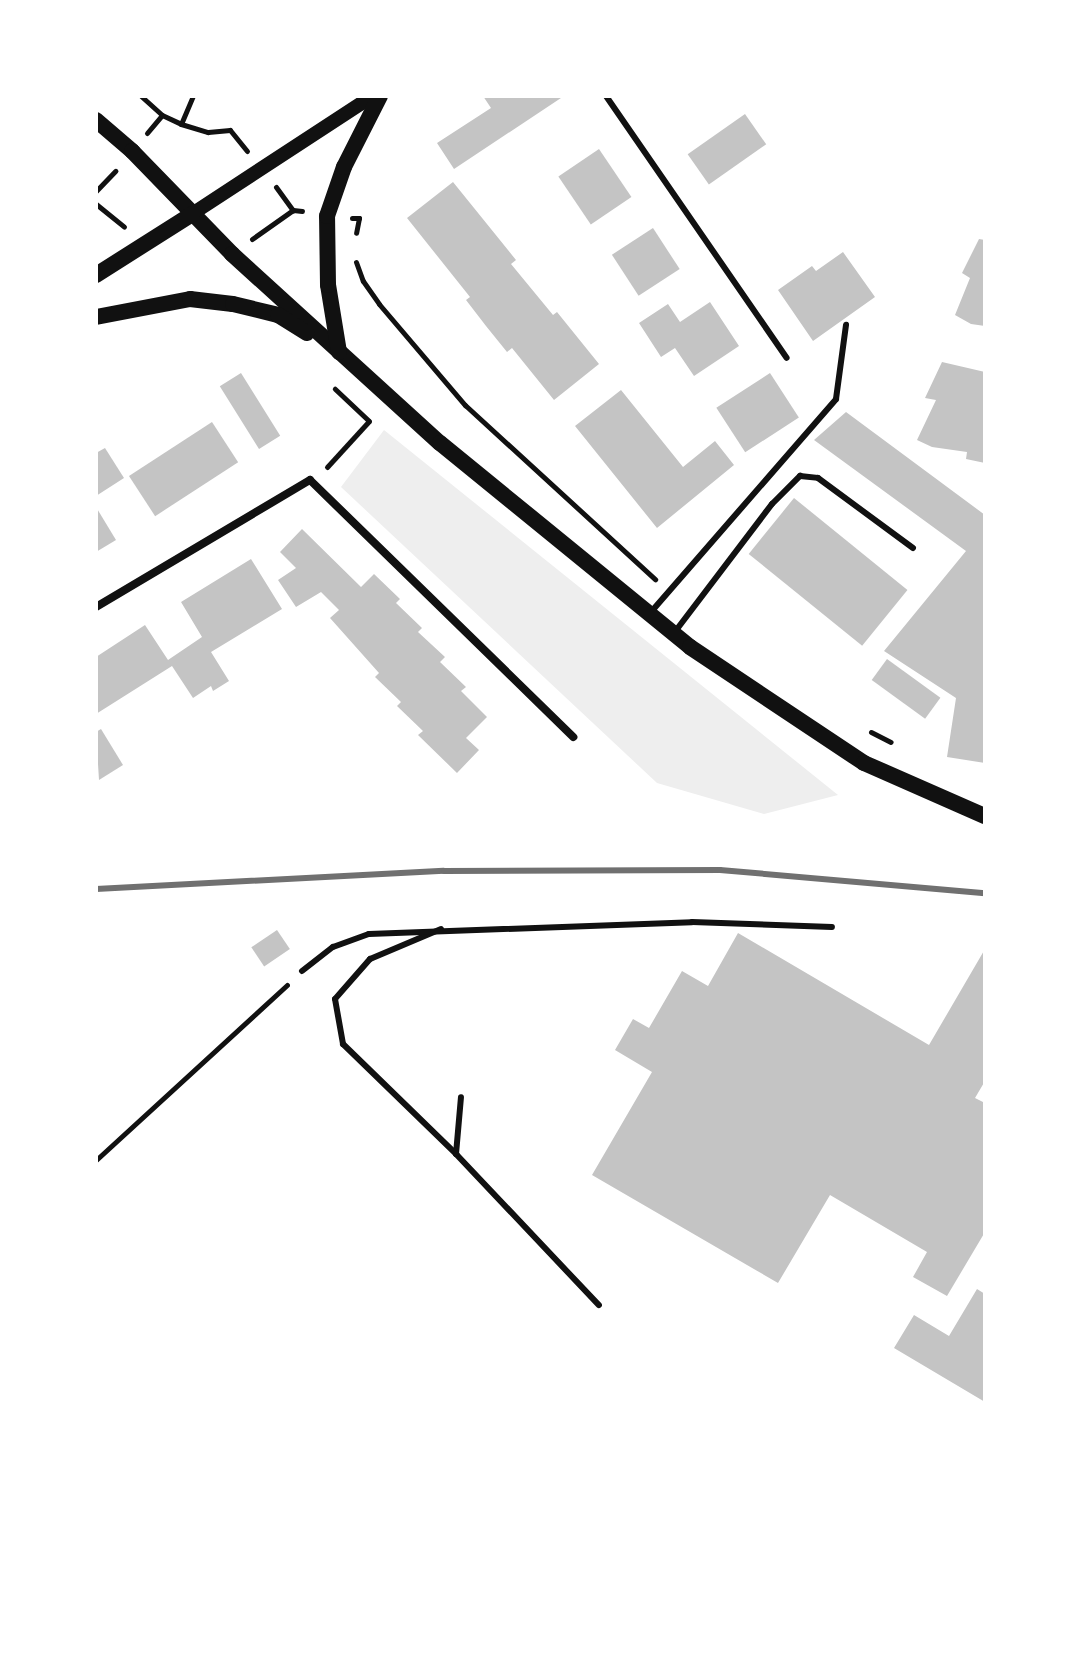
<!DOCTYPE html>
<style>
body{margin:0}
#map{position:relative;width:1081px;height:1674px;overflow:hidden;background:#fff;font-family:Rubik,sans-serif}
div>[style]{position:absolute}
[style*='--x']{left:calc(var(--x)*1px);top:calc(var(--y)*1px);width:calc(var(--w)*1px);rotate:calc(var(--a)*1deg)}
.green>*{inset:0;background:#eee}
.building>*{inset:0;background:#c4c4c4;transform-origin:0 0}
.path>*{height:5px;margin:-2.5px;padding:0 2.5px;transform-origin:2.5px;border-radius:2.5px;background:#111}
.service>*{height:6px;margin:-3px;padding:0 3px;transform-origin:3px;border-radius:3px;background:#111}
.minor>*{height:8px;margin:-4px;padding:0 4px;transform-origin:4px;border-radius:4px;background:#111}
.tertiary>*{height:14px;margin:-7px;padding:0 7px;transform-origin:7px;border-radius:7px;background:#111}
.secondary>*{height:16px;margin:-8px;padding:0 8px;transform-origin:8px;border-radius:8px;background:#111}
.rail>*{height:6px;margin:-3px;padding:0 3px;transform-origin:3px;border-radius:3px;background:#707070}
span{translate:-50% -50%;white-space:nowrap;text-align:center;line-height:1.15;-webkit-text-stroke:6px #fff;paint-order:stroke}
.frame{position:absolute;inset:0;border:98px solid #fff;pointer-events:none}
</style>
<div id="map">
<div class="green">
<div style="clip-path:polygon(384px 430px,838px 795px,764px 814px,657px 783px,341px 487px)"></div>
</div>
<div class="building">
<div style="clip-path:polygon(483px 96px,564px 96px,454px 169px,437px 143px,491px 108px)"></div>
<div style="left:745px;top:114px;width:37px;height:70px;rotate:55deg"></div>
<div style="left:599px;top:149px;width:58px;height:49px;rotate:56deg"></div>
<div style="clip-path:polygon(453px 182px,516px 260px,511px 264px,553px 315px,557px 312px,599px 364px,554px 400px,512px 348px,507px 352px,486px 326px,466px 300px,470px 297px,407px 218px)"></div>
<div style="left:653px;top:228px;width:49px;height:49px;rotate:57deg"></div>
<div style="clip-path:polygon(979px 239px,985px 240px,985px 326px,971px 324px,955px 315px,970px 278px,962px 273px)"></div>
<div style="clip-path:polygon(843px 252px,875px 297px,813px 341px,778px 290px,812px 266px,816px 271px)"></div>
<div style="clip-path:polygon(710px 302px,739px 346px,694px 376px,675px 348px,661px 357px,639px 323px,668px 304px,680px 322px)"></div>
<div style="clip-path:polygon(942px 362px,985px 372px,985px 463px,966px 459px,967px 452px,932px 447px,917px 440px,936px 400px,925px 398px)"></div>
<div style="left:241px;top:373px;width:74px;height:25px;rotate:58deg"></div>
<div style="left:770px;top:373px;width:53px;height:64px;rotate:57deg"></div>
<div style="clip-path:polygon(621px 390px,683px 467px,715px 441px,734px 465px,657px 528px,575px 426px)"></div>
<div style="clip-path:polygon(846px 412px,985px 515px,985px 763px,947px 757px,956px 698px,884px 651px,966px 551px,814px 440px)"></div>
<div style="left:212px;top:422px;width:48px;height:99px;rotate:57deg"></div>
<div style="clip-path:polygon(105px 448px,124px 478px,96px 496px,96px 453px)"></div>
<div style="left:794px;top:498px;width:146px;height:72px;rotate:39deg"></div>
<div style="clip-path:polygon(96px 507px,116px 540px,96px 552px)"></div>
<div style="clip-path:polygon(302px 529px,361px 587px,374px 574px,400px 599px,396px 603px,422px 628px,418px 632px,445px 657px,440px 662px,466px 687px,461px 691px,487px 717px,466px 738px,479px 750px,457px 773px,418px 735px,423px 731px,397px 706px,401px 702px,375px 677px,379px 673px,330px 618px,339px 610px,321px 592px,296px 607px,278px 580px,296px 568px,280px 552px)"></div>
<div style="clip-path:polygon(251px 559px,282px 609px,211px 652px,229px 681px,213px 691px,211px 686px,193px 698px,172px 666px,96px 714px,96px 657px,145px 625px,168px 660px,202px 637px,181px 602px)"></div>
<div style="left:887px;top:659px;width:66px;height:26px;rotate:36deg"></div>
<div style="clip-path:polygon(101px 729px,123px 765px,99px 780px,96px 732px)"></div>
<div style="left:277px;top:930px;width:23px;height:31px;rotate:56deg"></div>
<div style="clip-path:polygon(738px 933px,929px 1045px,985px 949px,985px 1081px,975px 1098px,985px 1103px,985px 1232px,947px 1296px,913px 1277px,927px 1252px,830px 1195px,778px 1283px,592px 1175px,652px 1072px,615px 1050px,633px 1019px,649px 1028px,682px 971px,708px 986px)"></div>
<div style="clip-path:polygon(977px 1289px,985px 1294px,985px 1402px,894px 1348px,914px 1315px,949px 1336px)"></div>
</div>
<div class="path">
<div style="--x:141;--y:96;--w:28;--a:42"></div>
<div style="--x:162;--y:115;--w:21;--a:25"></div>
<div style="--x:181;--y:124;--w:28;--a:17"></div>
<div style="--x:208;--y:132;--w:22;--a:-5"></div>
<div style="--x:230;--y:130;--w:27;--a:51"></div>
<div style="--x:181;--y:124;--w:30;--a:-67"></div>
<div style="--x:147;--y:133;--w:23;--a:-50"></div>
<div style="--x:276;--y:187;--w:29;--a:54"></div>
<div style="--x:293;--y:210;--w:9;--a:6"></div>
<div style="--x:96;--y:191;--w:28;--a:-46"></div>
<div style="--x:96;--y:204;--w:36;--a:39"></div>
<div style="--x:352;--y:218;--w:7;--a:0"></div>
<div style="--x:359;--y:218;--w:15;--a:101"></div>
<div style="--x:252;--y:239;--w:50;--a:-35.3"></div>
<div style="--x:356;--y:262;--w:20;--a:70"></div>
<div style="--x:363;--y:281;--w:28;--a:55"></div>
<div style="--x:379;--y:304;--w:133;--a:49.6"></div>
<div style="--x:465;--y:405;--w:258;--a:42.5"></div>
<div style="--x:327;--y:467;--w:62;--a:-47.6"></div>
<div style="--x:369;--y:421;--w:47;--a:-136.7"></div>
<div style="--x:871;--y:732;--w:22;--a:27"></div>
<div style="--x:96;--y:1160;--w:259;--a:-42.5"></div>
</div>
<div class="service">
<div style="--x:606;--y:96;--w:318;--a:55.4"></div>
<div style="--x:651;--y:612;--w:282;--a:-49"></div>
<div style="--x:836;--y:399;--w:75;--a:-82.3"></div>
<div style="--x:674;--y:633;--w:162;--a:-52.8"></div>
<div style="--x:772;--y:504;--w:40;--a:-45"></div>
<div style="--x:800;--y:476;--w:18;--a:6"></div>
<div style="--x:818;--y:478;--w:118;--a:36.4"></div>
<div style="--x:441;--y:929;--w:77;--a:157.1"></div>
<div style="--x:370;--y:959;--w:53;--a:131.2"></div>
<div style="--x:335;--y:999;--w:46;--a:79.9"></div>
<div style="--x:343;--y:1044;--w:158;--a:44.2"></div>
<div style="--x:456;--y:1154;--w:208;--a:46.6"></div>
<div style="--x:302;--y:971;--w:39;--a:-38"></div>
<div style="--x:333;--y:947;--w:38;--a:-20"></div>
<div style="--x:369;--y:934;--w:323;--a:-2.1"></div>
<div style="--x:692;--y:922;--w:140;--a:2"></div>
<div style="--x:456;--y:1154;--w:57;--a:-85"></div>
</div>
<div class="minor">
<div style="--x:96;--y:607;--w:249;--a:-30.7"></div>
<div style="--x:310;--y:480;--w:368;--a:44.3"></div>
</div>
<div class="tertiary">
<div style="--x:192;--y:214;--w:215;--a:-33.2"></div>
</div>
<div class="secondary">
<div style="--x:96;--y:120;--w:48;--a:40.7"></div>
<div style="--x:132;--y:151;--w:144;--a:45.8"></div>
<div style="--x:232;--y:254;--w:281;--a:42.3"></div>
<div style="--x:440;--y:443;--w:323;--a:39.2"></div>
<div style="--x:690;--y:647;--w:209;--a:33.7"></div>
<div style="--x:864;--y:763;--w:132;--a:23.7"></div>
<div style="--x:96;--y:275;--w:114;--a:-32.4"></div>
<div style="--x:96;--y:317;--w:96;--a:-10.8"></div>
<div style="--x:190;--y:299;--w:43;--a:6.6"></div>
<div style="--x:233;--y:304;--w:46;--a:13.7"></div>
<div style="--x:278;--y:315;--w:34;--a:32"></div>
<div style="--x:339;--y:352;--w:68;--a:-99.3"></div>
<div style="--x:328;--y:285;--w:69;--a:-90.8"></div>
<div style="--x:327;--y:216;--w:52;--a:-70.9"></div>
<div style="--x:344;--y:167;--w:80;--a:-63.1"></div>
</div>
<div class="rail">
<div style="--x:96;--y:889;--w:348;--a:-3"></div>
<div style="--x:444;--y:871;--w:276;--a:-0.2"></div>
<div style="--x:720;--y:870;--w:266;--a:5"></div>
</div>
<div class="frame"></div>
</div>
